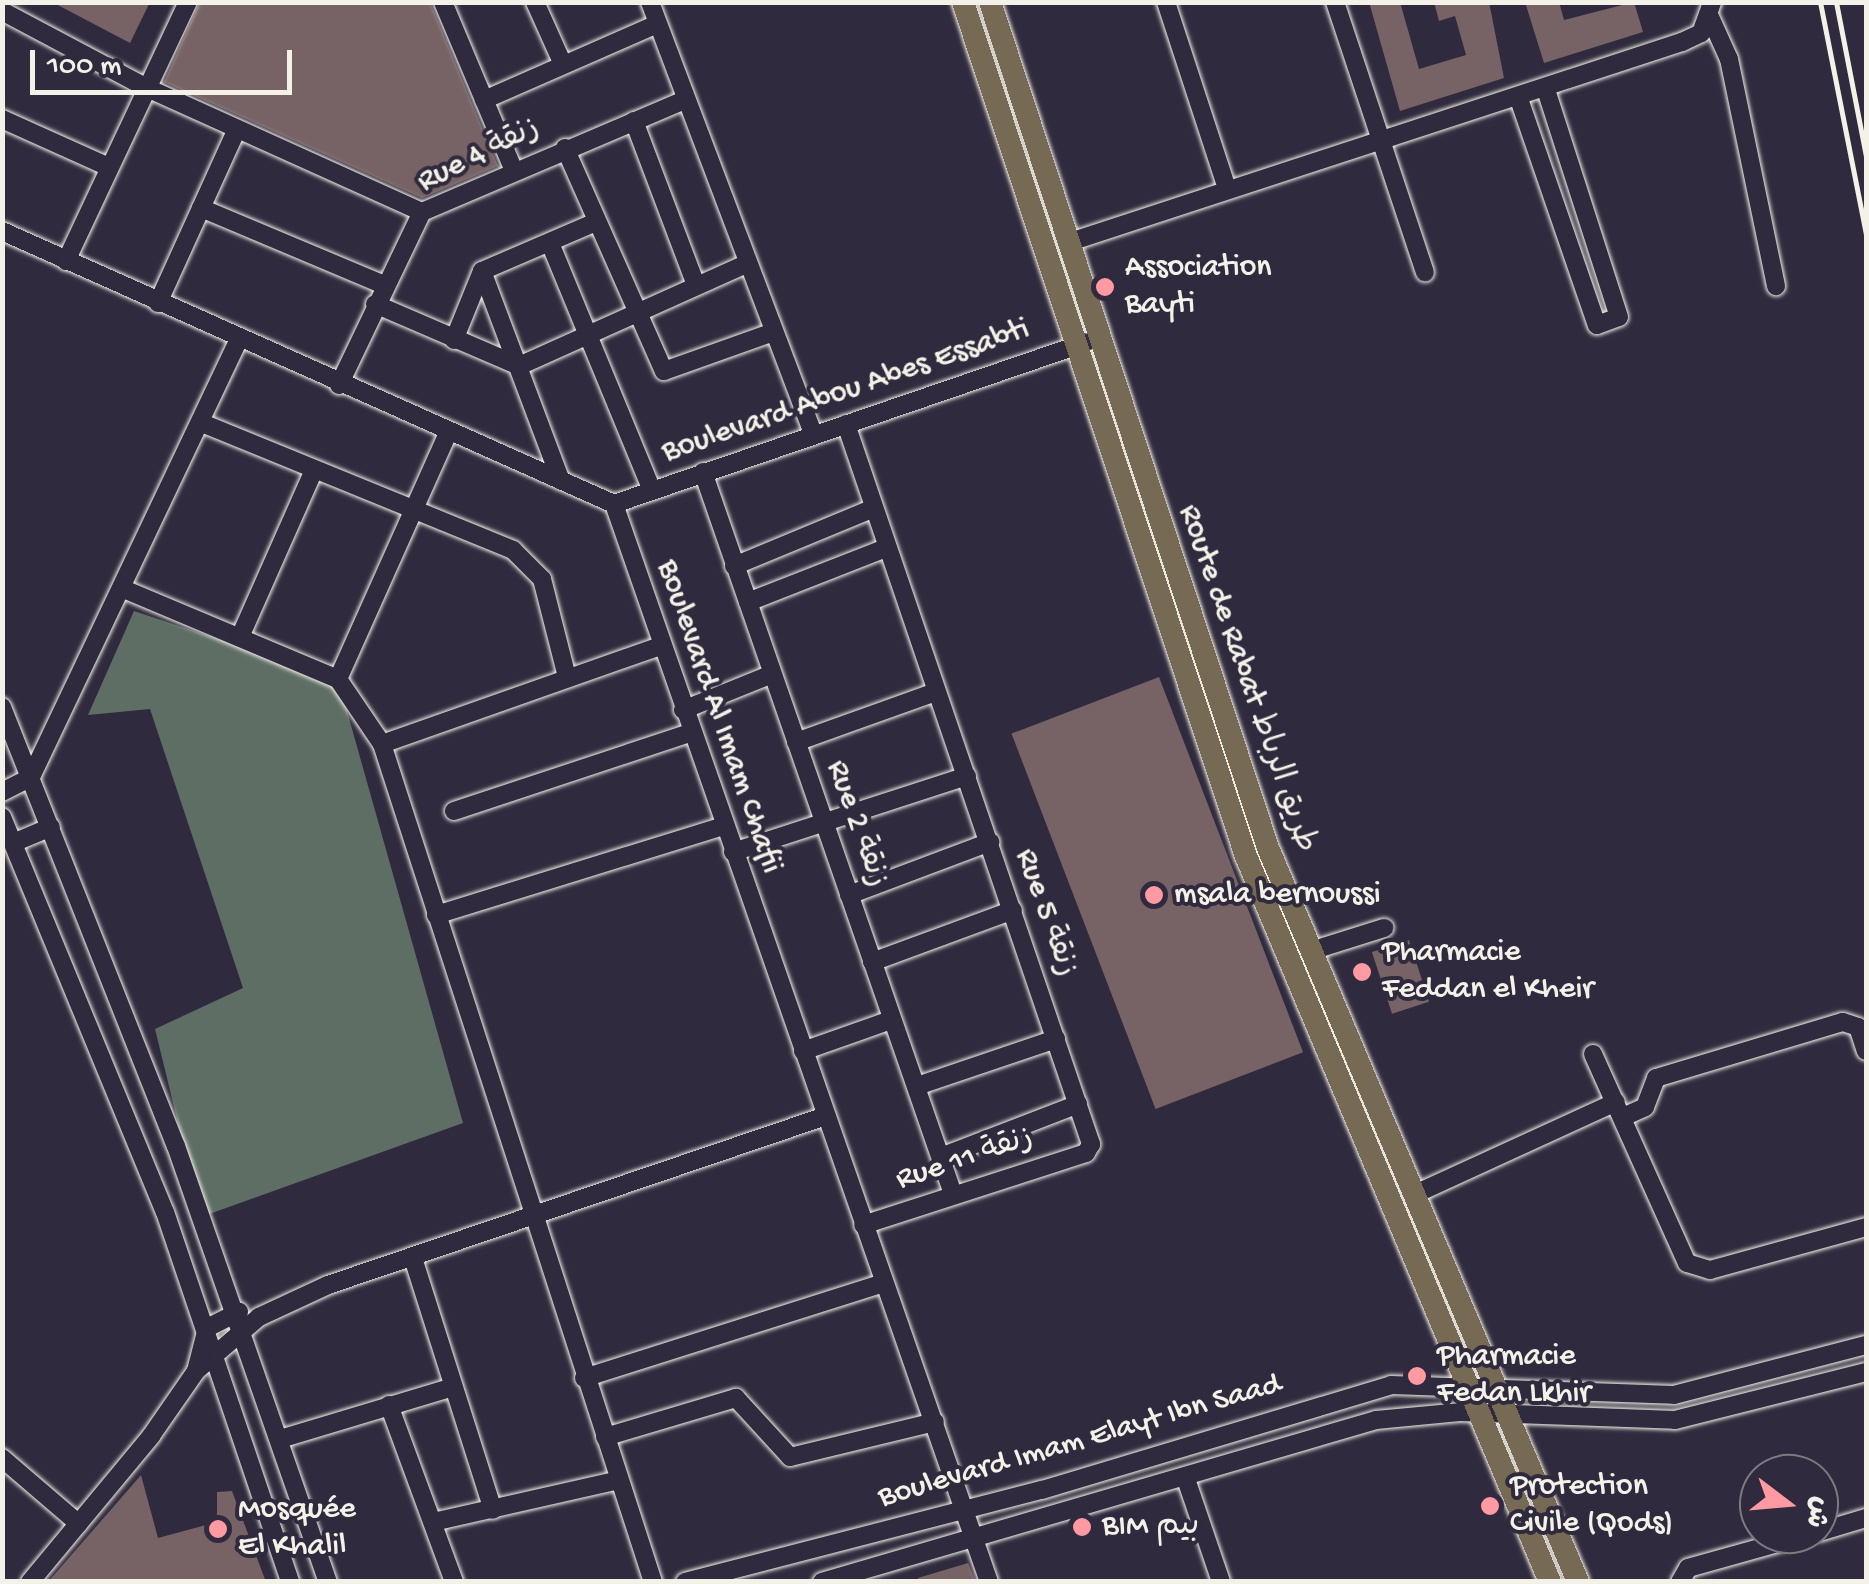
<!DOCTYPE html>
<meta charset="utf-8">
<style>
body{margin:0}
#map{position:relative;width:1869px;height:1584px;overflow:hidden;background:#2f2a3d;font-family:"Gochi Hand","Playpen Sans Arabic",sans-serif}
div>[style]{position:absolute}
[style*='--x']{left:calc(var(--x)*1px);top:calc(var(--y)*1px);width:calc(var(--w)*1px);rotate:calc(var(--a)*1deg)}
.green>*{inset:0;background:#5e6e65}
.building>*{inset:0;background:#776265;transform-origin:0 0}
.roads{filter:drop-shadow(0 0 2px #f4f1e8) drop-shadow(0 0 2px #f4f1e8)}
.minor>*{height:18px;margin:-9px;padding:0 9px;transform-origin:9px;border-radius:9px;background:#2f2a3d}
.major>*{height:22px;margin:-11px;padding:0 11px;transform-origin:11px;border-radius:11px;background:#766a54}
.rail>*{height:5px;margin:-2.5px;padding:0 2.5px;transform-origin:2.5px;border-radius:2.5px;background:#f4f1e8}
.dots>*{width:28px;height:28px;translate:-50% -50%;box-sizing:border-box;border:5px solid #2f2a3d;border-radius:50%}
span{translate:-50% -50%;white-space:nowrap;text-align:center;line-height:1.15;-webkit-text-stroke:8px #2f2a3d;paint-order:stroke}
.street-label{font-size:32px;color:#f4f1e8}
.poi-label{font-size:32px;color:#f4f1e8}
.left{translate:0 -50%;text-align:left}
.frame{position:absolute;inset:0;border:5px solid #f4f1e8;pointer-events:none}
.north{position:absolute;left:1739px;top:1454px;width:100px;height:100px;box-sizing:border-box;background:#2f2a3d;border:2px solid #7e7a81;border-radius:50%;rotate:106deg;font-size:28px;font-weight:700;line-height:40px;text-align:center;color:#f4f1e8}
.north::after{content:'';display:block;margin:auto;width:35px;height:45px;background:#ff9aa2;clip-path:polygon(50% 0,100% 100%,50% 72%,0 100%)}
.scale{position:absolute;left:30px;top:50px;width:262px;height:45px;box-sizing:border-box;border:5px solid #f4f1e8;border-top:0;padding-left:12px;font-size:30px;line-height:35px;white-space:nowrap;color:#f4f1e8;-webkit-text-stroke:8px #2f2a3d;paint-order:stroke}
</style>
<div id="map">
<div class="green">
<div style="clip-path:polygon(134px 611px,338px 679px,463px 1123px,201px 1217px,155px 1029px,243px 988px,150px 709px,88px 715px)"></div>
</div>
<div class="building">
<div style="clip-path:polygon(52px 2px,150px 2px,130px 43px)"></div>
<div style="clip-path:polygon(200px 2px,430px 2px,498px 166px,422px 198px,164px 82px)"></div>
<div style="clip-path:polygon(1369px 2px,1400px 2px,1419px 69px,1466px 55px,1455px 16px,1439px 21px,1434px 2px,1489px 2px,1504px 78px,1400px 111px)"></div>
<div style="clip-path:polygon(1525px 2px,1559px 2px,1564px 20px,1634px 2px,1643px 32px,1544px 63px)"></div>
<div style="left:1159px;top:677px;width:402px;height:158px;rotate:69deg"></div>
<div style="left:1409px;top:940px;width:65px;height:39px;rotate:72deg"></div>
<div style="clip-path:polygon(141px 1475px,158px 1538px,217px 1522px,217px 1492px,232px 1491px,266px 1582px,48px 1582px)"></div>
<div style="clip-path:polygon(968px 1563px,976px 1582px,919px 1582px,918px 1578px)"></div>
</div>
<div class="roads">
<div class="minor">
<div style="--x:443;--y:2;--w:183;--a:67.2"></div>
<div style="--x:535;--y:2;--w:66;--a:65.8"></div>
<div style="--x:650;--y:2;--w:463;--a:69.3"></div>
<div style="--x:1166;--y:2;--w:197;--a:71.9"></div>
<div style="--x:1335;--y:2;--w:285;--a:71.6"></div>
<div style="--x:2;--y:11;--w:162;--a:28"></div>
<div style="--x:145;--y:87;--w:304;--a:24.3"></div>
<div style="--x:1710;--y:17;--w:46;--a:65.7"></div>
<div style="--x:1729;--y:59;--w:232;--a:78.3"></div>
<div style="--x:1519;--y:99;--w:239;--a:71"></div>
<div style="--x:1597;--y:325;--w:23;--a:-20"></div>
<div style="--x:1619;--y:317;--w:239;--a:-107.8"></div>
<div style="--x:484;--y:100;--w:187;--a:-23.7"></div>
<div style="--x:2;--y:119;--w:117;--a:24.2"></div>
<div style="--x:634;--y:121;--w:175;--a:69.3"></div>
<div style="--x:565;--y:148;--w:244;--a:66.1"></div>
<div style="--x:664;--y:371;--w:114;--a:-19.6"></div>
<div style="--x:201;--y:208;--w:199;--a:22.8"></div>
<div style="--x:2;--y:231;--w:670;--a:24.04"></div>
<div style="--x:614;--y:504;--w:1141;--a:70.82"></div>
<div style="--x:1070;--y:242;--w:644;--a:-18.1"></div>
<div style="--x:1682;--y:42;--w:21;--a:-25"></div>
<div style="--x:1701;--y:33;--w:33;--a:-70"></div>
<div style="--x:550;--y:243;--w:268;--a:67.6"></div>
<div style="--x:66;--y:261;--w:286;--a:-64.8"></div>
<div style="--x:482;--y:271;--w:224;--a:69.4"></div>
<div style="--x:158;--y:303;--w:191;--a:-65.6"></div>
<div style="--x:375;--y:304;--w:157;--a:23.3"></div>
<div style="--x:519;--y:366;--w:244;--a:-24.2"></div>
<div style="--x:454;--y:340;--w:74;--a:-67.9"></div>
<div style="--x:482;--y:271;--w:124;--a:-23.3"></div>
<div style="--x:339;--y:385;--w:192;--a:-64.4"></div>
<div style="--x:422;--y:212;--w:283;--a:-23.1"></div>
<div style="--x:202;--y:423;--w:336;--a:22.2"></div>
<div style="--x:513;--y:550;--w:41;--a:45"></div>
<div style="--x:542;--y:579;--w:101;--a:75.7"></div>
<div style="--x:846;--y:424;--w:761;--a:71.21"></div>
<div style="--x:1091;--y:1144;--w:10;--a:119"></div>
<div style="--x:1086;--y:1153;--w:234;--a:162.1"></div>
<div style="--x:703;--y:472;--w:764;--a:70.9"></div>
<div style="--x:614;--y:504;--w:499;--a:-18.9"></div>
<div style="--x:734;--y:566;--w:146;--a:-22.5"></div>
<div style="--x:126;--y:590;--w:230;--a:22.8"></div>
<div style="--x:338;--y:679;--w:269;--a:-65.9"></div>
<div style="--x:748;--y:602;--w:145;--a:-21.4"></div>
<div style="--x:240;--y:637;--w:183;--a:-66.1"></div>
<div style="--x:338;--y:679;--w:78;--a:55.9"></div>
<div style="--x:382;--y:744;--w:881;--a:72.08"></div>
<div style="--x:2;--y:707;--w:472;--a:68.4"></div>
<div style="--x:176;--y:1146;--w:462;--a:70.8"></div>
<div style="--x:683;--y:710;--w:96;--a:-22"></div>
<div style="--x:796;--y:742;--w:149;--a:-19.7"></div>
<div style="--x:382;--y:744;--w:296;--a:-19.4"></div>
<div style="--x:2;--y:792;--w:33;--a:-27"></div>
<div style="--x:31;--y:777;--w:483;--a:-64.6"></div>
<div style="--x:454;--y:811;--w:249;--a:-18.3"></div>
<div style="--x:2;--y:817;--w:427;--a:67.6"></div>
<div style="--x:165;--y:1212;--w:391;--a:71.3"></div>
<div style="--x:13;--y:843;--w:41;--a:-22.8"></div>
<div style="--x:733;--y:852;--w:246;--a:-18"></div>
<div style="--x:849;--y:895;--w:151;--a:-20.6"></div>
<div style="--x:436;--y:915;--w:301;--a:-17.2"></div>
<div style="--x:1311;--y:951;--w:77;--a:-17.5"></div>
<div style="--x:872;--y:962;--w:150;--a:-20.2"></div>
<div style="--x:803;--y:1051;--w:93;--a:-19.4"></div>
<div style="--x:1593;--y:1054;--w:229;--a:65.8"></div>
<div style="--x:1687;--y:1263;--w:24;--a:17"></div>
<div style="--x:1710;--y:1270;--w:162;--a:-15.4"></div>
<div style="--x:917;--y:1086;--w:147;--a:-18.7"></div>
<div style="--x:1623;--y:1117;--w:24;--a:-24"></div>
<div style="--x:1645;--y:1107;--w:31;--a:-69"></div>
<div style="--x:1656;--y:1078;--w:195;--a:-16.7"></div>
<div style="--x:1843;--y:1022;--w:16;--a:18"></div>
<div style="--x:1858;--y:1027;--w:25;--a:72"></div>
<div style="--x:941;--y:1157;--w:147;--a:-21.1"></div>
<div style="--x:1413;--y:1195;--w:223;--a:-24.6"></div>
<div style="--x:413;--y:1258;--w:264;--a:72.4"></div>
<div style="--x:196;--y:1371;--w:83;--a:-40.6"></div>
<div style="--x:259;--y:1317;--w:76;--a:-24.9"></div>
<div style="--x:328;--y:1285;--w:526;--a:-18.75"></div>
<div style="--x:584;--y:1378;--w:314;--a:-17.6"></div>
<div style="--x:389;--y:1405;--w:189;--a:69.8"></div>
<div style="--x:605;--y:1437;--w:137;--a:-16.6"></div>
<div style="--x:736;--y:1398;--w:80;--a:47.5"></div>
<div style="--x:790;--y:1457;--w:149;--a:-13.6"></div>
<div style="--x:280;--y:1439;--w:181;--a:-16.7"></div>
<div style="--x:2;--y:1458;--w:101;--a:40.6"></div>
<div style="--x:1186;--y:1479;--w:109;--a:71.2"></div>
<div style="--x:433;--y:1522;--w:191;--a:-12.7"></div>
<div style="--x:1819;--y:1532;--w:49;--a:-16.6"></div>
<div style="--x:30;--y:1582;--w:190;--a:-50.3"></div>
<div style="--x:151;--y:1436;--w:79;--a:-55.3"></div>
<div style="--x:196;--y:1371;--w:44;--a:-75.7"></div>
<div style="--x:207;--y:1328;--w:36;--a:-27"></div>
<div style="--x:685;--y:1582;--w:369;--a:-14.5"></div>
<div style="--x:1042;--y:1490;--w:364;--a:-16.7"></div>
<div style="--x:1391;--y:1385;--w:283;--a:2"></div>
<div style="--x:1674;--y:1395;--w:198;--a:-14.6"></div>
<div style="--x:822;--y:1582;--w:577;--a:-16.3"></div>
<div style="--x:1376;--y:1420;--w:84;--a:-5.4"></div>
<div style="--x:1460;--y:1412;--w:215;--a:2.1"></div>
<div style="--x:1675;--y:1420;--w:197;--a:-14.1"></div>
<div style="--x:1680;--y:1582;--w:16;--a:-60"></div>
<div style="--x:1688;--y:1568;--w:127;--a:-15.6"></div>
</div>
<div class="major">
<div style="--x:963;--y:2;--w:900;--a:71.67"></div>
<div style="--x:1246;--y:856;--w:787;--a:67.28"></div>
<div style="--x:990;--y:2;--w:891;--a:71.81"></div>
<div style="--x:1268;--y:848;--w:797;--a:67.1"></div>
</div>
</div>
<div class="rail">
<div style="--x:1820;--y:2;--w:237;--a:78.8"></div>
<div style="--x:1836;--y:2;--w:157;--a:79"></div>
</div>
<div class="dots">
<div style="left:1105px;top:287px;background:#ff9aa2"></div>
<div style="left:1154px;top:895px;background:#ff9aa2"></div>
<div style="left:1362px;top:972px;background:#ff9aa2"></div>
<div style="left:1417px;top:1376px;background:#ff9aa2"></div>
<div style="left:1490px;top:1506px;background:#ff9aa2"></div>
<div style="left:1082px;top:1527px;background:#ff9aa2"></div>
<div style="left:218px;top:1529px;background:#ff9aa2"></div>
</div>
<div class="street-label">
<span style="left:479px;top:156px;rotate:-26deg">Rue 4 زنقة</span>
<span style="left:846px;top:392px;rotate:-19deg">Boulevard Abou Abes Essabti</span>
<span style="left:1246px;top:679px;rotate:71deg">Route de Rabat طريق الرباط</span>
<span style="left:718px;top:717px;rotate:71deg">Boulevard Al Imam Chafii</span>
<span style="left:856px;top:824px;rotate:71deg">Rue 2 زنقة</span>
<span style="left:1045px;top:913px;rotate:71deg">Rue 5 زنقة</span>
<span style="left:965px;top:1160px;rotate:-18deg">Rue 11 زنقة</span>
<span style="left:1080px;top:1442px;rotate:-16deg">Boulevard Imam Elayt Ibn Saad</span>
</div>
<div class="poi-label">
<span class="left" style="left:1125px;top:287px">Association<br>Bayti</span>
<span class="left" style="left:1174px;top:895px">msala bernoussi</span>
<span class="left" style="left:1382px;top:972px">Pharmacie<br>Feddan el Kheir</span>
<span class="left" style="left:1437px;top:1376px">Pharmacie<br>Fedan Lkhir</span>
<span class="left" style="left:1510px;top:1506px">Protection<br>Civile (Qods)</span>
<span class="left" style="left:238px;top:1529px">Mosquée<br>El Khalil</span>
<span class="left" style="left:1102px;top:1527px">BIM بيم</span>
</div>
<div class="frame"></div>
<div class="north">ش</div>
<div class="scale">100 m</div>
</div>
